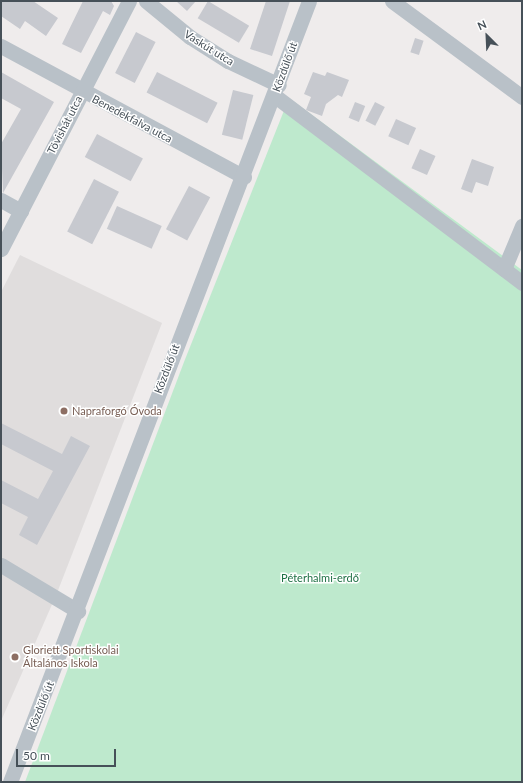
<!DOCTYPE html>
<meta charset="utf-8">
<style>
body{margin:0}
#map{position:relative;width:523px;height:783px;overflow:hidden;background:#efecec;font-family:Lato,sans-serif}
div>[style]{position:absolute}
[style*='--x']{left:calc(var(--x)*1px);top:calc(var(--y)*1px);width:calc(var(--w)*1px);rotate:calc(var(--a)*1deg)}
.education>*{inset:0;background:#e0dddd}
.green>*{inset:0;background:#bee9cd}
.building>*{inset:0;background:#c7c9cf;transform-origin:0 0}
.minor>*{height:15px;margin:-7.5px;padding:0 7.5px;transform-origin:7.5px;border-radius:7.5px;background:#b9c1c8}
.dots>*{width:11px;height:11px;translate:-50% -50%;box-sizing:border-box;border:2px solid #fff;border-radius:50%}
span{translate:-50% -50%;white-space:nowrap;text-align:center;line-height:1.15;-webkit-text-stroke:3px #fff;paint-order:stroke}
.street-label{font-size:11px;color:#465058}
.education-label{font-size:11px;color:#785e54}
.left{translate:0 -50%;text-align:left}
.park-label{font-size:11px;color:#1f7145}
.frame{position:absolute;inset:0;border:2px solid #465058;pointer-events:none}
.north{position:absolute;left:467px;top:16px;width:40px;height:40px;-webkit-text-stroke:3px #fff;paint-order:stroke;rotate:336deg;font-size:11px;font-weight:700;line-height:16px;text-align:center;color:#465058}
.north::after{content:'';display:block;margin:auto;width:14px;height:18px;background:#465058;clip-path:polygon(50% 0,100% 100%,50% 72%,0 100%)}
.scale{position:absolute;left:16px;top:749px;width:100px;height:18px;box-sizing:border-box;border:2px solid #465058;border-top:0;padding-left:5px;font-size:12px;line-height:14px;white-space:nowrap;color:#465058;-webkit-text-stroke:3px #fff;paint-order:stroke}
</style>
<div id="map">
<div class="education">
<div style="clip-path:polygon(20px 255px,162px 323px,57px 593px,1px 721px,1px 292px)"></div>
</div>
<div class="green">
<div style="clip-path:polygon(289px 98px,522px 270px,522px 782px,25px 782px,184px 362px)"></div>
</div>
<div class="building">
<div style="clip-path:polygon(1px 1px,33px 1px,58px 18px,46px 36px,25px 21px,20px 29px,1px 16px)"></div>
<div style="clip-path:polygon(83px 1px,111px 1px,114px 6px,110px 15px,103px 11px,81px 53px,62px 44px)"></div>
<div style="clip-path:polygon(176px 1px,196px 1px,187px 11px)"></div>
<div style="left:208px;top:1px;width:48px;height:20px;rotate:31deg"></div>
<div style="clip-path:polygon(266px 1px,290px 1px,272px 56px,250px 49px)"></div>
<div style="left:136px;top:32px;width:22px;height:46px;rotate:27deg"></div>
<div style="left:415px;top:38px;width:9px;height:15px;rotate:18deg"></div>
<div style="clip-path:polygon(1px 72px,54px 102px,3px 193px,1px 144px,21px 109px,1px 98px)"></div>
<div style="left:157px;top:72px;width:68px;height:23px;rotate:27deg"></div>
<div style="clip-path:polygon(313px 72px,325px 76px,327px 72px,349px 80px,342px 97px,338px 95px,326px 104px,322px 116px,306px 110px,311px 97px,304px 94px)"></div>
<div style="left:233px;top:90px;width:21px;height:46px;rotate:14deg"></div>
<div style="left:355px;top:102px;width:11px;height:17px;rotate:22deg"></div>
<div style="left:375px;top:102px;width:11px;height:21px;rotate:27deg"></div>
<div style="left:396px;top:119px;width:22px;height:19px;rotate:24deg"></div>
<div style="left:97px;top:134px;width:52px;height:26px;rotate:28deg"></div>
<div style="left:420px;top:149px;width:17px;height:21px;rotate:24deg"></div>
<div style="clip-path:polygon(472px 159px,494px 167px,488px 186px,476px 182px,472px 193px,461px 189px)"></div>
<div style="left:94px;top:179px;width:28px;height:59px;rotate:27deg"></div>
<div style="left:189px;top:186px;width:24px;height:49px;rotate:28deg"></div>
<div style="left:117px;top:206px;width:49px;height:25px;rotate:24deg"></div>
<div style="clip-path:polygon(1px 423px,62px 454px,71px 436px,90px 446px,37px 545px,19px 535px,28px 517px,1px 503px,1px 480px,38px 499px,53px 471px,1px 444px)"></div>
</div>
<div class="minor">
<div style="--x:146;--y:1;--w:57;--a:39.3"></div>
<div style="--x:190;--y:37;--w:45;--a:32.3"></div>
<div style="--x:228;--y:61;--w:56;--a:25.2"></div>
<div style="--x:392;--y:1;--w:162;--a:36.4"></div>
<div style="--x:1;--y:46;--w:276;--a:28.3"></div>
<div style="--x:275;--y:96;--w:310;--a:37.1"></div>
<div style="--x:1;--y:200;--w:23;--a:29"></div>
<div style="--x:1;--y:249;--w:279;--a:-62.7"></div>
<div style="--x:504;--y:269;--w:47;--a:-67.3"></div>
<div style="--x:1;--y:565;--w:90;--a:30.9"></div>
<div style="--x:10;--y:782;--w:836;--a:-69.05"></div>
</div>
<div class="dots">
<div style="left:64px;top:411px;background:#8d6e63"></div>
<div style="left:15px;top:657px;background:#8d6e63"></div>
</div>
<div class="street-label">
<span style="left:209px;top:48px;rotate:32deg">Vaskút utca</span>
<span style="left:285px;top:67px;rotate:-70deg">Közdűlő út</span>
<span style="left:132px;top:119px;rotate:28deg">Benedekfalva utca</span>
<span style="left:65px;top:125px;rotate:-63deg">Tövishát utca</span>
<span style="left:167px;top:369px;rotate:-69deg">Közdűlő út</span>
<span style="left:41px;top:706px;rotate:-68deg">Közdűlő út</span>
</div>
<div class="education-label">
<span class="left" style="left:72px;top:411px">Napraforgó Óvoda</span>
<span class="left" style="left:23px;top:657px">Gloriett Sportiskolai<br>Általános Iskola</span>
</div>
<div class="park-label">
<span style="left:320px;top:578px">Péterhalmi-erdő</span>
</div>
<div class="frame"></div>
<div class="north">N</div>
<div class="scale">50 m</div>
</div>
